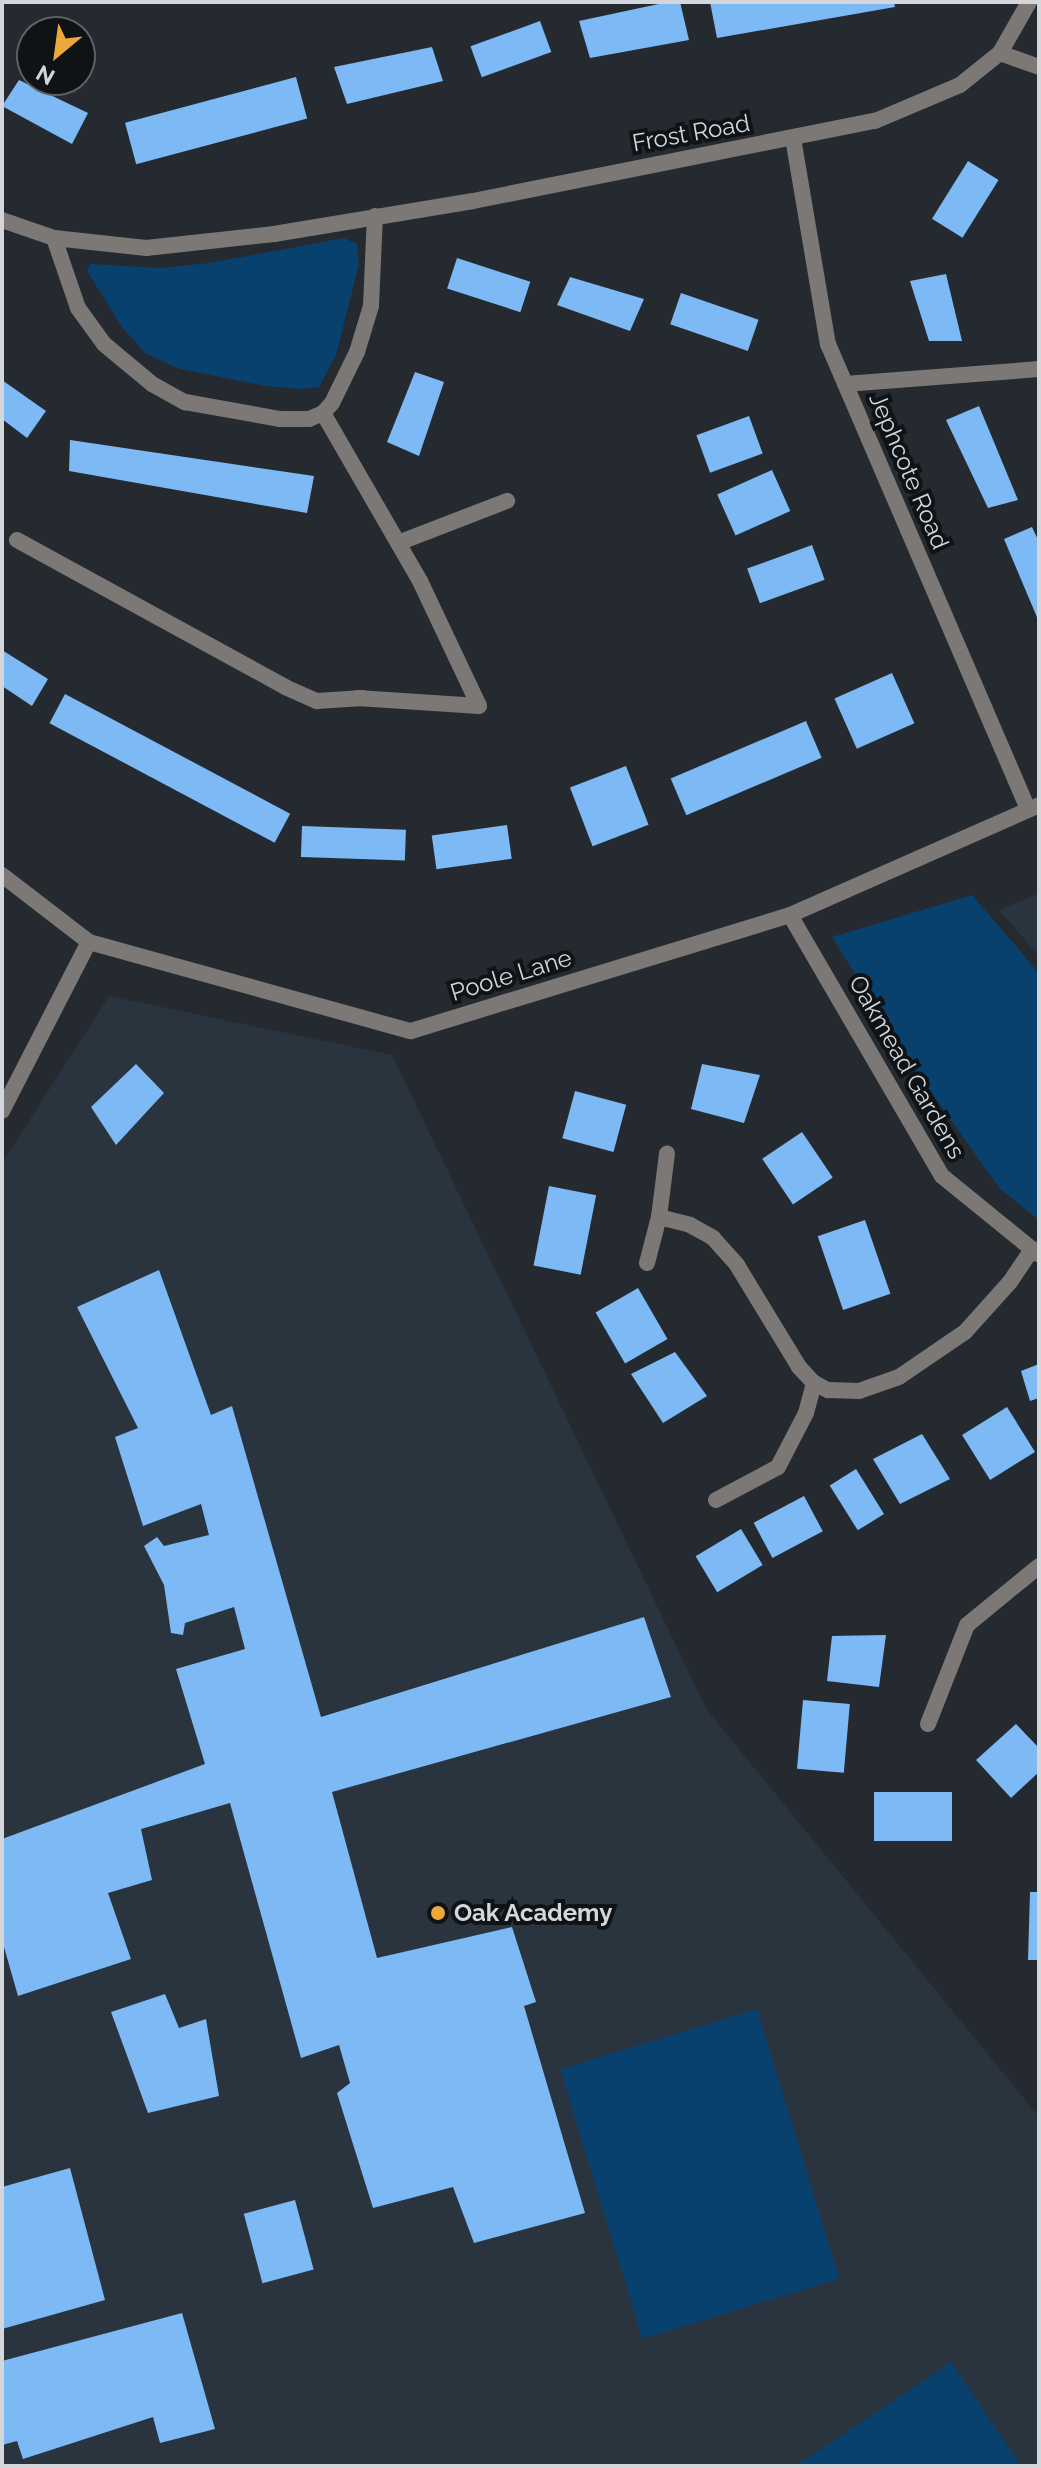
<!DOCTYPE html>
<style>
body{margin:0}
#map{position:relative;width:1041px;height:2468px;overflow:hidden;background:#242a30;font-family:Raleway,sans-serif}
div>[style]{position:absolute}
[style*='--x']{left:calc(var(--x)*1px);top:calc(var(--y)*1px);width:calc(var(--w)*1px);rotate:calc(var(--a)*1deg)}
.built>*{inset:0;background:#2a343f}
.green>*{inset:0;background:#09416e;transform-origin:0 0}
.building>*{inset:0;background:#7dbaf5;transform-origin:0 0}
.service>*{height:16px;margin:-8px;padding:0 8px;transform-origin:8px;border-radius:8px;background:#7b7875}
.minor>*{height:16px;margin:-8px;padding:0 8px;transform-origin:8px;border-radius:8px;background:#7b7875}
.tertiary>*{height:16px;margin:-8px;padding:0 8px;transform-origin:8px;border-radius:8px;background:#7b7875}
.dots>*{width:22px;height:22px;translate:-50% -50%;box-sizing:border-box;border:4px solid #101315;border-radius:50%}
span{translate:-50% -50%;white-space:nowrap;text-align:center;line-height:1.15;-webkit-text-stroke:8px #101315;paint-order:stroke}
.street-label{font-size:24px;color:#d3d7db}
.poi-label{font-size:24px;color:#d3d7db;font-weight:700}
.left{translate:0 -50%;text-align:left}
.frame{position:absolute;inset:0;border:4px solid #d3d7db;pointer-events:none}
.north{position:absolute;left:16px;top:16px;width:80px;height:80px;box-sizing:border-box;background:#101315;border:2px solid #5e6164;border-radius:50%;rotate:209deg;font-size:22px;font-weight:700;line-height:32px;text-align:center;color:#d3d7db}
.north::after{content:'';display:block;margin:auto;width:28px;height:36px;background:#eca93a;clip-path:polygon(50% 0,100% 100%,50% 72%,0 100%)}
</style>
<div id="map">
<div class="built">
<div style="clip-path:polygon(1039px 893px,1039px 956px,999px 910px)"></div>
<div style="clip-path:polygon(109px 996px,392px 1055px,707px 1710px,1039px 2117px,1039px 2466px,2px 2466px,2px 1163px)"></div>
</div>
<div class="green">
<div style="clip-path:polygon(344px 238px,357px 244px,359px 264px,336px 355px,319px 387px,303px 389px,265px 386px,177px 368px,145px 353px,122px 327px,87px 271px,90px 264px,160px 268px,209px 263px)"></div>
<div style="clip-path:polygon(972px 895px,1039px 973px,1039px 1220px,1000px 1189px,914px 1068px,832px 937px)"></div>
<div style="left:757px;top:2009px;width:282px;height:206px;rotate:73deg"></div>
<div style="clip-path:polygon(951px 2362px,1021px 2466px,796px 2466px)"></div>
</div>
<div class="building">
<div style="clip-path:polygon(668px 2px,680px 2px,689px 40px,590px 58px,579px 21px)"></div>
<div style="clip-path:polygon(710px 2px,894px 2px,895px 7px,717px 38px)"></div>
<div style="left:540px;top:21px;width:33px;height:74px;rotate:70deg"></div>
<div style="clip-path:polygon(432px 47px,443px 81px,347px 104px,334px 67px)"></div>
<div style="left:296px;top:77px;width:43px;height:177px;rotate:75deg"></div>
<div style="clip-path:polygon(19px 80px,88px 113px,72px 144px,2px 106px)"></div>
<div style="left:968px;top:161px;width:36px;height:68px;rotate:32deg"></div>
<div style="left:457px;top:258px;width:77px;height:32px;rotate:18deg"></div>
<div style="clip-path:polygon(946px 274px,962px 341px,929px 341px,910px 281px)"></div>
<div style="clip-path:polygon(570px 277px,644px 299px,630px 331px,557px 305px)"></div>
<div style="left:681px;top:293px;width:82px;height:33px;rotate:19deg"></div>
<div style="clip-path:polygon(415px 372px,444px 382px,419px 456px,387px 442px)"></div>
<div style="clip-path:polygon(2px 380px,46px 411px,27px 438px,2px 419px)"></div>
<div style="clip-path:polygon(979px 406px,1018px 500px,988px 508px,946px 420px)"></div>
<div style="left:749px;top:416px;width:40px;height:56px;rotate:70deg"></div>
<div style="clip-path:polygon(70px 440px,314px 476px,307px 513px,69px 471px)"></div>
<div style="left:772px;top:470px;width:45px;height:60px;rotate:66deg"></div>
<div style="clip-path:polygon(1032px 527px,1039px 542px,1039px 622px,1004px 539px)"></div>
<div style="left:812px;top:545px;width:37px;height:69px;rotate:70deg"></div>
<div style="clip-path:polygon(2px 650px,48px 679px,32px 706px,2px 686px)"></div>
<div style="left:892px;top:673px;width:55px;height:63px;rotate:66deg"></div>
<div style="left:65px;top:694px;width:255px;height:33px;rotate:28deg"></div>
<div style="left:806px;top:721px;width:40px;height:147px;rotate:67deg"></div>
<div style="left:626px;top:766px;width:63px;height:60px;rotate:69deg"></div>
<div style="left:507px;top:825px;width:34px;height:76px;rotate:82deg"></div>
<div style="left:302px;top:826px;width:104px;height:31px;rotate:2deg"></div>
<div style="clip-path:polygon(136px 1064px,164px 1093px,116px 1145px,91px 1107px)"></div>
<div style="clip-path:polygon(702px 1064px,760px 1075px,744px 1123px,691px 1109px)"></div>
<div style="left:575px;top:1091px;width:53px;height:49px;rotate:15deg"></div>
<div style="left:802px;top:1132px;width:55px;height:48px;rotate:56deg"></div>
<div style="left:549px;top:1186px;width:48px;height:81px;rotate:11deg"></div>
<div style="left:865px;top:1220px;width:78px;height:50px;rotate:71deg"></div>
<div style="clip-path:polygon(159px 1270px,211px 1415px,232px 1406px,321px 1717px,644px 1617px,671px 1697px,332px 1792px,377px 1958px,512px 1927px,536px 2002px,524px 2006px,585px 2213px,474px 2243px,453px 2187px,373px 2208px,337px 2093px,350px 2083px,339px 2045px,301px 2058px,230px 1803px,141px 1829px,152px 1880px,108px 1893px,131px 1959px,18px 1996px,2px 1940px,2px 1839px,205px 1764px,176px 1669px,245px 1649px,234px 1607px,185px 1623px,183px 1635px,171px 1633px,164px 1585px,144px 1546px,157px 1537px,164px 1546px,209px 1535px,201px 1504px,143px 1526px,115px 1437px,138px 1428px,77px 1307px)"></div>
<div style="left:638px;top:1288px;width:59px;height:49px;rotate:60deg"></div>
<div style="clip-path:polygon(675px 1352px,707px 1396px,663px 1423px,631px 1374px)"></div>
<div style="clip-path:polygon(1039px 1364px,1039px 1398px,1030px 1401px,1021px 1371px)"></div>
<div style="left:1007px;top:1407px;width:53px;height:53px;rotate:58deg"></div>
<div style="clip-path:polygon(922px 1434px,950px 1479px,900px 1504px,873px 1459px)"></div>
<div style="left:856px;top:1469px;width:53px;height:31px;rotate:58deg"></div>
<div style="left:804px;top:1496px;width:40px;height:57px;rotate:62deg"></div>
<div style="left:741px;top:1529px;width:42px;height:53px;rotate:59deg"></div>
<div style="clip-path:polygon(886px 1635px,879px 1687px,827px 1681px,832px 1636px)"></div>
<div style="left:803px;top:1700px;width:47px;height:69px;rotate:5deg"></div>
<div style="clip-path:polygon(1016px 1724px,1039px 1748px,1039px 1772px,1011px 1798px,976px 1760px)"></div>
<div style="left:952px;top:1792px;width:49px;height:78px;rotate:90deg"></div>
<div style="clip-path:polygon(1030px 1892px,1039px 1892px,1039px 1960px,1028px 1960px)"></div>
<div style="clip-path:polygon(165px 1994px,179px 2028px,206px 2019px,219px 2096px,148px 2113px,111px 2012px)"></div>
<div style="clip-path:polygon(70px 2168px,105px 2300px,2px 2329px,2px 2187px)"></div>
<div style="left:295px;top:2200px;width:72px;height:53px;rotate:75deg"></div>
<div style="clip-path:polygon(182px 2313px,215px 2429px,160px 2443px,153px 2417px,23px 2459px,17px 2441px,2px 2445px,2px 2361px)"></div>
</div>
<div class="service">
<div style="--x:845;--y:384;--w:195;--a:-4.4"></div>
<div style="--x:323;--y:413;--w:194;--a:60"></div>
<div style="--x:420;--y:581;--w:138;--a:64.7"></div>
<div style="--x:479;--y:706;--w:122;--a:-176.2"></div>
<div style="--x:17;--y:540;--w:306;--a:28.7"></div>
<div style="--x:285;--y:687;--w:35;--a:24"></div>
<div style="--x:317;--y:701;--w:46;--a:-3.7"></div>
<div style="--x:398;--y:543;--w:117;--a:-21.1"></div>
</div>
<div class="minor">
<div style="--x:1000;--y:53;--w:41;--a:19.7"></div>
<div style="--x:793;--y:138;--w:209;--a:80.4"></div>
<div style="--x:828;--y:344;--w:506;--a:66.73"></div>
<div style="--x:2;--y:220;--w:55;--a:19.1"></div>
<div style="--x:54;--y:238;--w:93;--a:6.2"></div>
<div style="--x:146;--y:248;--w:129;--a:-6.2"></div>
<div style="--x:274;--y:234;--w:202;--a:-9.4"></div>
<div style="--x:473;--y:201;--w:410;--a:-11.3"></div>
<div style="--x:875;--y:121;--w:92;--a:-23"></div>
<div style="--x:960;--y:85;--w:51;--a:-38.7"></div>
<div style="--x:1000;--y:53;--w:59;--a:-60.4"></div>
<div style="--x:54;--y:238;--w:74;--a:71.1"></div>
<div style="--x:78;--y:308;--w:44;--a:54.2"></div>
<div style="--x:104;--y:344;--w:62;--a:39.8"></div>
<div style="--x:152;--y:384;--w:38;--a:29"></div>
<div style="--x:185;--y:402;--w:97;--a:10.1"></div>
<div style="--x:280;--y:419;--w:29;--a:0"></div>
<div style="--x:309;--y:419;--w:15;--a:-23"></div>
<div style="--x:323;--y:413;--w:13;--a:-48"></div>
<div style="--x:332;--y:403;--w:57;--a:-63.9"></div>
<div style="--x:357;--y:352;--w:48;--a:-73.1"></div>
<div style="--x:371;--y:306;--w:90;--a:-87.5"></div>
<div style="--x:790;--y:915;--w:302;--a:59.8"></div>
<div style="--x:942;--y:1176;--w:124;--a:39.1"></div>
<div style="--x:2;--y:1111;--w:190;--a:-62.8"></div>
<div style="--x:659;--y:1217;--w:64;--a:-82.8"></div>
<div style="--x:647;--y:1263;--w:48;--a:-75.4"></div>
<div style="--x:659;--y:1217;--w:32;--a:14"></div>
<div style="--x:690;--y:1225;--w:26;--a:29"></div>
<div style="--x:713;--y:1238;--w:36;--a:48"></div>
<div style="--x:737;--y:1265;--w:119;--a:58.7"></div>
<div style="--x:799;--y:1367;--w:22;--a:47"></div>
<div style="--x:814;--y:1383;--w:16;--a:27"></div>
<div style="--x:828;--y:1390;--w:31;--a:2"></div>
<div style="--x:859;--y:1391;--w:42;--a:-19.3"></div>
<div style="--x:899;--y:1377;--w:80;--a:-34.3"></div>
<div style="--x:965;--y:1332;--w:67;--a:-48"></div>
<div style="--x:1010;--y:1282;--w:40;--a:-56"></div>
<div style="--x:716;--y:1500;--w:70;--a:-28"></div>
<div style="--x:778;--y:1467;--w:61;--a:-62.6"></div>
<div style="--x:806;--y:1413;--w:31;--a:-75"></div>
<div style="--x:928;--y:1724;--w:106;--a:-68.5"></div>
<div style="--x:967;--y:1625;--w:93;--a:-39.3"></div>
</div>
<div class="tertiary">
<div style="--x:2;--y:875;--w:110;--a:37.6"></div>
<div style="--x:89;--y:942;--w:334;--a:15.5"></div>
<div style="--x:411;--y:1031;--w:396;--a:-17"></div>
<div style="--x:790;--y:915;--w:272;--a:-23.8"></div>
</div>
<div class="dots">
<div style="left:438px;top:1913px;background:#eca93a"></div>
</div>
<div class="street-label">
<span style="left:691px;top:133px;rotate:-10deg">Frost Road</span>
<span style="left:909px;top:471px;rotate:67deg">Jephcote Road</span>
<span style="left:511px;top:975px;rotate:-17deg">Poole Lane</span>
<span style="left:907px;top:1067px;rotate:60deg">Oakmead Gardens</span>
</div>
<div class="poi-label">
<span class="left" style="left:454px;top:1913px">Oak Academy</span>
</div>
<div class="frame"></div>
<div class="north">N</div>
</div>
